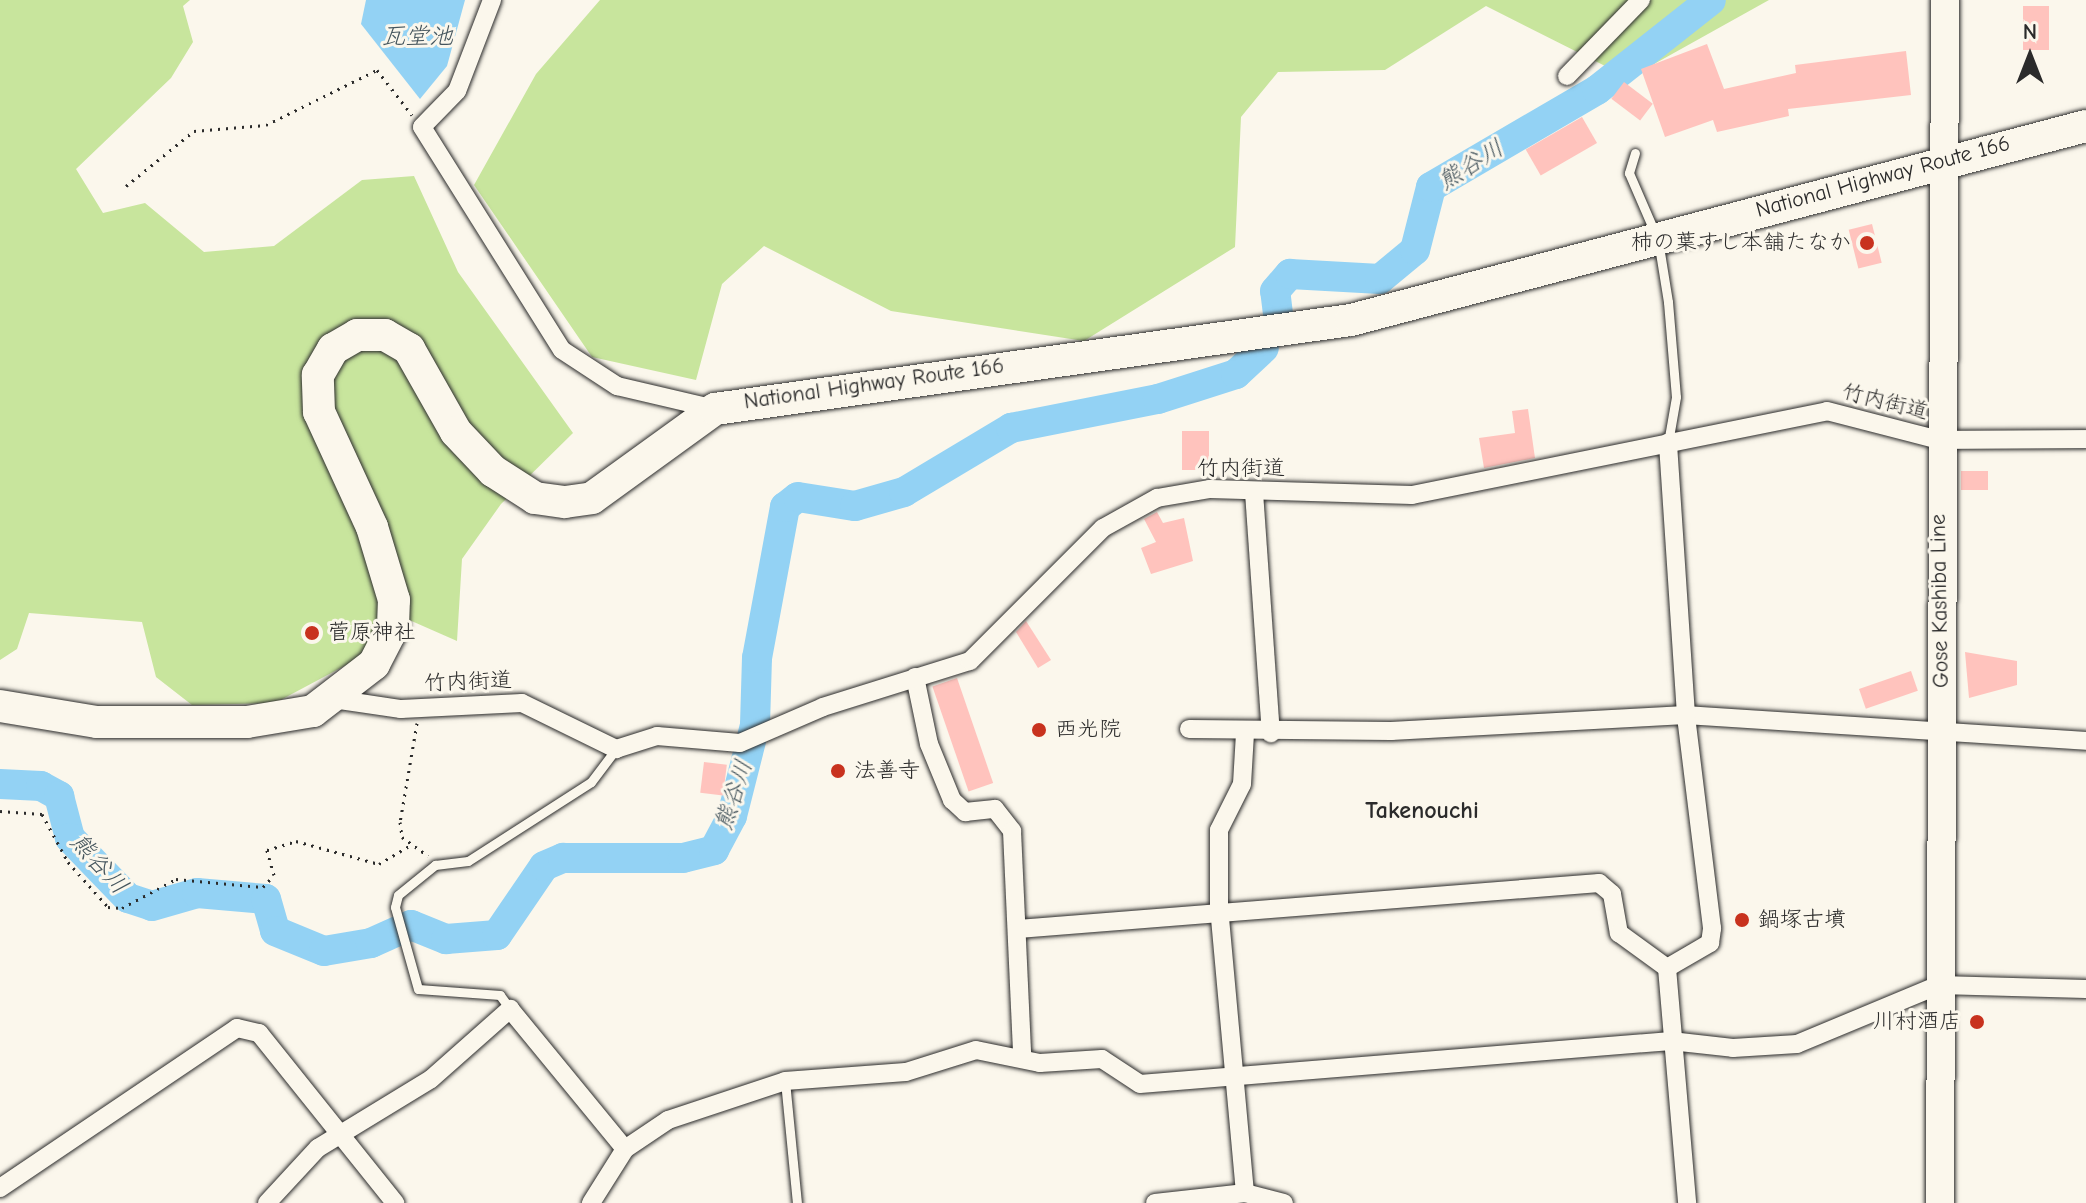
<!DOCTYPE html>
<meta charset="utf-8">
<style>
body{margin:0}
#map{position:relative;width:2086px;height:1203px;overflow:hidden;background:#fbf7ec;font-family:"Comic Neue","Klee One",sans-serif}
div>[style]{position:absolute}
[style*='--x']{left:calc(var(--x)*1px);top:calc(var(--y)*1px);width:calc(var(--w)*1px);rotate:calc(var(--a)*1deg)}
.green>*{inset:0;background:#c8e59d}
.water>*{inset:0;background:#93d2f4}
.river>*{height:30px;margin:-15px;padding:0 15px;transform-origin:15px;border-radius:15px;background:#93d2f4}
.building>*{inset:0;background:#ffc3bd;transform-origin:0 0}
.path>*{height:3px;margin-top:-1.5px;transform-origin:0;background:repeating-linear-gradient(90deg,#2b2b2b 0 2px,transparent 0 8px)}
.roads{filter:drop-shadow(0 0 2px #2b2b2b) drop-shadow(0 0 2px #2b2b2b)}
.lane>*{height:9px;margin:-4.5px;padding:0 4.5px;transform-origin:4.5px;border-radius:4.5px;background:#fbf7ec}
.street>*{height:18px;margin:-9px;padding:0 9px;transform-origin:9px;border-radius:9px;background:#fbf7ec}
.primary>*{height:28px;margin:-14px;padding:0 14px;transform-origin:14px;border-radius:14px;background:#fbf7ec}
.highway>*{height:32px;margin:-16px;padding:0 16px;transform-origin:16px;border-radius:16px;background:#fbf7ec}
.dots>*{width:22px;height:22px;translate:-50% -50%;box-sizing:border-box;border:4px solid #fbf7ec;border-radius:50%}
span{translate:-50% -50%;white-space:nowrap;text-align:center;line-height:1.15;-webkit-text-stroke:6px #fbf7ec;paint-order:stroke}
.street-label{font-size:22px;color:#2b2b2b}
.poi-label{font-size:22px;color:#2b2b2b}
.right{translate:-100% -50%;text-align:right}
.left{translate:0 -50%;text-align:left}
.water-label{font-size:24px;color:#45555d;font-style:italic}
.neighbourhood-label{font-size:24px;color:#2b2b2b;font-weight:700}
.north{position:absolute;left:1990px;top:16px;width:80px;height:80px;-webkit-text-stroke:6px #fbf7ec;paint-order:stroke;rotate:0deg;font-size:22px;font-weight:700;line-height:32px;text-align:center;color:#2b2b2b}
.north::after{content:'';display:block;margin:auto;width:28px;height:36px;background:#2b2b2b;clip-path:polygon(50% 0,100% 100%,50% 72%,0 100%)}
</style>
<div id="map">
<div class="green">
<div style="clip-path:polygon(0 0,190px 0,183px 6px,193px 42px,171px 78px,76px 169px,103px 213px,145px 203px,204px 252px,274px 246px,362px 180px,414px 176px,458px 272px,573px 433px,501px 504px,462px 559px,457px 641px,407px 619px,350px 663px,275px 703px,192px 705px,156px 677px,142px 622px,29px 613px,17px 649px,0 660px)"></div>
<div style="clip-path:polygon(600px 0,1769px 0,1629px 78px,1486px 6px,1385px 70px,1278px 72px,1241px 117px,1235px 247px,1084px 341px,891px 311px,764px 246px,722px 284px,696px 380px,592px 357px,474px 185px,536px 74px)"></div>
</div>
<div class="water">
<div style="clip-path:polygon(366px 0,465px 0,447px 66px,420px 99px,361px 24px)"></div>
</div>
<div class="river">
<div style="--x:1278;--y:314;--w:23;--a:-97"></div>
<div style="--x:1275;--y:291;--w:23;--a:-49"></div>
<div style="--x:1290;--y:274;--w:90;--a:3.2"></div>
<div style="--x:1380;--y:279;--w:45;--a:-39.6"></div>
<div style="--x:1415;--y:250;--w:65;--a:-75.7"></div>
<div style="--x:1431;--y:187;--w:192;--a:-30.3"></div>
<div style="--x:1597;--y:90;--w:145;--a:-38.3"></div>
<div style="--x:0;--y:784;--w:41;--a:2.8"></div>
<div style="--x:41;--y:786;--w:21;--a:29"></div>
<div style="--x:59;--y:796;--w:43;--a:75.3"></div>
<div style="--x:70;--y:838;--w:83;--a:46"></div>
<div style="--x:128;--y:898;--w:25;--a:18"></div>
<div style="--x:152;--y:906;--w:47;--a:-16.1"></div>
<div style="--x:197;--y:893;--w:69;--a:5"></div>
<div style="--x:266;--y:899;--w:33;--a:74"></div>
<div style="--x:275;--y:931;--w:53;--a:22.2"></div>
<div style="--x:324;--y:951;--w:48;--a:-9.7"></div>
<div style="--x:371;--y:943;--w:44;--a:-24.2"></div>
<div style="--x:411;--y:925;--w:38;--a:22"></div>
<div style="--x:446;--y:939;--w:51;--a:-4.5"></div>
<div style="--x:497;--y:935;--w:83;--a:-55.7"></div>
<div style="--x:544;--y:866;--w:21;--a:-23"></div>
<div style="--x:563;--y:858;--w:120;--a:0"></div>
<div style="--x:683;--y:858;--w:32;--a:-14"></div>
<div style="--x:714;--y:850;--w:38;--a:-62"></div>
<div style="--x:732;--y:816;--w:94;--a:-75.8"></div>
<div style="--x:755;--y:725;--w:67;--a:-88.3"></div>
<div style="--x:757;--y:658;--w:154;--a:-79.5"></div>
<div style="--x:785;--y:507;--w:16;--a:-38"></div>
<div style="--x:798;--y:497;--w:58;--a:9"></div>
<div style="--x:855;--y:506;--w:51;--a:-15.9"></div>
<div style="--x:904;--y:492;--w:125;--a:-30.9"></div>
<div style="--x:1011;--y:428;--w:150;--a:-11.2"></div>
<div style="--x:1158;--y:399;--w:82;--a:-17.8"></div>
<div style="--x:1236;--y:374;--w:38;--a:-43"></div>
</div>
<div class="building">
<div style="left:2023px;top:6px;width:26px;height:44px"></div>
<div style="clip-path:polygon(1707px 44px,1724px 89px,1796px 73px,1795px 65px,1906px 51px,1911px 95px,1788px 109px,1789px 116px,1717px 132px,1713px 120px,1665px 137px,1641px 69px)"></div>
<div style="left:1624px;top:82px;width:36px;height:21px;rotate:37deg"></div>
<div style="left:1582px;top:117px;width:30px;height:65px;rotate:60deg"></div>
<div style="left:1872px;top:224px;width:40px;height:24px;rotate:76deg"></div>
<div style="clip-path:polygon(1528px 409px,1535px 458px,1484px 468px,1479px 438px,1515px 433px,1512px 411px)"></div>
<div style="left:1182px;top:431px;width:27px;height:39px"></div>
<div style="left:1961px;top:471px;width:27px;height:19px"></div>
<div style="clip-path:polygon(1157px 512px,1163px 523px,1184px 518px,1193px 561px,1151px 574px,1141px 548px,1156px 542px,1144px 519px)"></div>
<div style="clip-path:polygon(1026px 621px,1051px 660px,1038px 668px,1016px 632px)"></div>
<div style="clip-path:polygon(1965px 652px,2017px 661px,2017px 685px,1969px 698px)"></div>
<div style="left:1911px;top:671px;width:21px;height:55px;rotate:71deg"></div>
<div style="left:957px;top:678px;width:111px;height:26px;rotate:71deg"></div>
<div style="left:704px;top:762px;width:23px;height:31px;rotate:7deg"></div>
</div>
<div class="path">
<div style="--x:126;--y:186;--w:87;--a:-39"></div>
<div style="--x:194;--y:131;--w:72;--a:-4.8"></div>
<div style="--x:266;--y:125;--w:124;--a:-26.4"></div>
<div style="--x:377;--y:70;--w:57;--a:52.1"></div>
<div style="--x:417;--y:723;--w:100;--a:99.7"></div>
<div style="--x:400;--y:822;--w:15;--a:82"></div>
<div style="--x:402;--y:837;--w:32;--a:36"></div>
<div style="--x:0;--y:811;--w:42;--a:4.1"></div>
<div style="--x:42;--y:814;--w:55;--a:61.6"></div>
<div style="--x:68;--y:862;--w:60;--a:48.4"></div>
<div style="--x:108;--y:907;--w:14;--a:4"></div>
<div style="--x:122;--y:908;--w:61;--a:-28.2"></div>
<div style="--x:176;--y:879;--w:87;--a:5.3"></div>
<div style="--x:263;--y:887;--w:16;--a:-47"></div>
<div style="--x:274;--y:875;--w:26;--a:-106"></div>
<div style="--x:267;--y:850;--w:30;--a:-17"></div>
<div style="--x:296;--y:841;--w:86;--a:15.5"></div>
<div style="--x:379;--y:864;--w:37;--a:-31"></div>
</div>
<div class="roads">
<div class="lane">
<div style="--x:1635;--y:153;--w:21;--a:107"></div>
<div style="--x:1629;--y:173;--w:73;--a:66.6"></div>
<div style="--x:1658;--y:240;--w:63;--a:80.8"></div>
<div style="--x:1668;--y:302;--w:95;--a:85.2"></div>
<div style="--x:1676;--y:397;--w:47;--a:99.9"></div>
<div style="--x:510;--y:1009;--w:17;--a:-126"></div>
<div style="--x:500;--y:995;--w:82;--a:-175.8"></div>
<div style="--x:418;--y:989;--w:85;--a:-105.7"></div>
<div style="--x:395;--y:907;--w:12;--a:-76"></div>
<div style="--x:398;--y:895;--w:48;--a:-39"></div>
<div style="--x:435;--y:865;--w:33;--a:-7"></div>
<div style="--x:468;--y:861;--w:146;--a:-32.7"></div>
<div style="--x:591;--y:782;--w:41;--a:-52.9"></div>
<div style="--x:785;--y:1081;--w:123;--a:84.4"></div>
</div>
<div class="street">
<div style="--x:492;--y:0;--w:97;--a:111"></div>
<div style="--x:457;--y:91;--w:50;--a:134.2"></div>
<div style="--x:422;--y:127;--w:263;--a:57.9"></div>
<div style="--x:562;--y:350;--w:66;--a:33.2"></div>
<div style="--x:617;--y:386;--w:101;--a:13.2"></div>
<div style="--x:1567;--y:76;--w:106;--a:-45.8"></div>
<div style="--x:1254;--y:492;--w:242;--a:86"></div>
<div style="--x:915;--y:677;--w:68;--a:78.2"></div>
<div style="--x:929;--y:744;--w:61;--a:67.7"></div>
<div style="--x:952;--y:800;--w:18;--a:43"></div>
<div style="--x:965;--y:812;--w:30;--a:-6"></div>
<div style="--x:995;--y:809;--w:28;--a:52"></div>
<div style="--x:1012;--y:831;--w:224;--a:87.4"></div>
<div style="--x:333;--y:699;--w:69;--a:8.4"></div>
<div style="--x:401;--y:709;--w:121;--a:-2.8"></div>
<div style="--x:522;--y:703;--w:105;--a:26.1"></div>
<div style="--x:616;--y:749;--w:43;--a:-17.6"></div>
<div style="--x:657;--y:736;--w:83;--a:4.8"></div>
<div style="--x:740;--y:743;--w:90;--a:-23.4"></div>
<div style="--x:823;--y:707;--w:154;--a:-17.4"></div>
<div style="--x:970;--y:661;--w:188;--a:-45"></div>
<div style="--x:1103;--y:528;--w:62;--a:-29.1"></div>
<div style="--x:1157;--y:498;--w:54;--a:-9.6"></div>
<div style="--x:1210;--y:489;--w:202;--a:1.7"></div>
<div style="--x:1412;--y:495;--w:423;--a:-11.4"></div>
<div style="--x:1827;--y:411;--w:116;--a:14.5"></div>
<div style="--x:1939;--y:440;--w:147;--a:-0.4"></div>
<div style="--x:1189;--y:729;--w:202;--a:0.6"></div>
<div style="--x:1391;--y:731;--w:295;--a:-3.1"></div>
<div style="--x:1686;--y:715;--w:401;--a:3.7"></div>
<div style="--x:1018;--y:929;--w:583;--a:-4.53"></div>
<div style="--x:1599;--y:883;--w:17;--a:40"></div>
<div style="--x:1612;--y:894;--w:40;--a:80"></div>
<div style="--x:1619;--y:933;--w:59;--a:36.1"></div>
<div style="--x:1667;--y:968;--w:236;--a:85.1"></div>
<div style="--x:1667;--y:968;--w:50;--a:-30.2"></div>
<div style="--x:1710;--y:943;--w:15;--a:-82"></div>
<div style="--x:1712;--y:928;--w:215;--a:-97"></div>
<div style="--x:1686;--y:715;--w:273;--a:-93.8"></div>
<div style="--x:0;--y:1188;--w:286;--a:-34"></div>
<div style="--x:237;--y:1028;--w:23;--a:13"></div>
<div style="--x:259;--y:1033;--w:218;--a:51.3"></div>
<div style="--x:1245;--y:1193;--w:284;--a:-95.2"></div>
<div style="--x:1219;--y:910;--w:80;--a:-90"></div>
<div style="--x:1219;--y:830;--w:51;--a:-63.4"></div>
<div style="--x:1242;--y:784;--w:50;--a:-86.6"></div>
<div style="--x:267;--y:1203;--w:75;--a:-47.2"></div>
<div style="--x:318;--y:1148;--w:132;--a:-31.4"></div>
<div style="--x:431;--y:1079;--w:106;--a:-41.5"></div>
<div style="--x:510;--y:1009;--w:181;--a:50.6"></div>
<div style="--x:591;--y:1203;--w:64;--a:-57.8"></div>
<div style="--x:625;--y:1149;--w:52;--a:-34"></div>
<div style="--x:668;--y:1120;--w:123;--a:-18.4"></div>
<div style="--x:785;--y:1081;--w:121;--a:-4.3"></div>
<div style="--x:906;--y:1072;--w:73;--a:-17.4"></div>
<div style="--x:976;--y:1050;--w:65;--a:11.5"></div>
<div style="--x:1040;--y:1063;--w:62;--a:-3.7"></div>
<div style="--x:1102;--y:1059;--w:45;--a:33.3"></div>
<div style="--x:1140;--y:1084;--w:533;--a:-4.63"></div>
<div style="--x:1671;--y:1041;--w:62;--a:6.4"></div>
<div style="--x:1733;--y:1048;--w:64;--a:-3.6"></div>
<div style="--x:1797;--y:1044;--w:154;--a:-22.6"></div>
<div style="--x:1939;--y:985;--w:147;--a:1.6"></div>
<div style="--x:1155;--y:1203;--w:91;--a:-6.3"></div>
<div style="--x:1245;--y:1193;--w:40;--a:14.4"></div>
</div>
<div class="primary">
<div style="--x:1940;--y:1203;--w:1203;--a:-89.76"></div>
</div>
<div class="highway">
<div style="--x:0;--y:706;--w:98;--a:9.4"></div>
<div style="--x:97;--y:722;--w:150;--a:0"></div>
<div style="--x:247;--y:722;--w:67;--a:-9.5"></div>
<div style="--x:313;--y:711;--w:77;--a:-37.6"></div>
<div style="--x:374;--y:664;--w:42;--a:-62.8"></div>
<div style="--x:393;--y:627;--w:27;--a:-88"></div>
<div style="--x:394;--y:600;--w:76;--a:-106.8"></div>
<div style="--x:372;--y:527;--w:127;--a:-114.7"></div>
<div style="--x:319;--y:412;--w:37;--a:-92"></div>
<div style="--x:318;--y:375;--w:30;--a:-60"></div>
<div style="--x:333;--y:349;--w:28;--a:-30"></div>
<div style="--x:357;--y:335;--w:28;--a:0"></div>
<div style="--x:385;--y:335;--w:28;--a:30"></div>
<div style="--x:409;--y:349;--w:95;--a:60.5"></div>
<div style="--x:456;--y:432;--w:54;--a:46.5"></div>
<div style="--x:493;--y:471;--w:50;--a:32.7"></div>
<div style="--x:535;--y:498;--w:30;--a:8"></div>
<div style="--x:565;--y:502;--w:27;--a:-8"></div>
<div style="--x:592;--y:498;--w:152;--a:-35.9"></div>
<div style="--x:715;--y:409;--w:642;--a:-7.97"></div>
<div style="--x:1351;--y:320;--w:760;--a:-14.79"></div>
</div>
</div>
<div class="dots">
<div style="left:1867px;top:243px;background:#c8321e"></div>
<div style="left:312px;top:633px;background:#c8321e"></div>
<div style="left:1039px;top:730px;background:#c8321e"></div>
<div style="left:838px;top:771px;background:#c8321e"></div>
<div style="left:1742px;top:920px;background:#c8321e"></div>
<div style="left:1977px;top:1022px;background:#c8321e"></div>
</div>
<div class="street-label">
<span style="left:1883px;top:177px;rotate:-15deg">National Highway Route 166</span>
<span style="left:874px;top:384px;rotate:-8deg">National Highway Route 166</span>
<span style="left:1885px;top:402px;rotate:14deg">竹内街道</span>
<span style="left:1241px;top:469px">竹内街道</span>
<span style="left:1940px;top:601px;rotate:-91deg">Gose Kashiba Line</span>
<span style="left:468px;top:682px;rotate:-2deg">竹内街道</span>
</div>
<div class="poi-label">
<span class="right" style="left:1851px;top:243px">柿の葉すし本舗たなか</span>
<span class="left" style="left:328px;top:633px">菅原神社</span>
<span class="left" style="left:1055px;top:730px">西光院</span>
<span class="left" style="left:854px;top:771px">法善寺</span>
<span class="left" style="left:1758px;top:920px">鍋塚古墳</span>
<span class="right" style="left:1961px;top:1022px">川村酒店</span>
</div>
<div class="water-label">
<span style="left:417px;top:37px">瓦堂池</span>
<span style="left:1471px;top:165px;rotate:-32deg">熊谷川</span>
<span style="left:734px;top:795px;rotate:-72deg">熊谷川</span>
<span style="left:99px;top:864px;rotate:48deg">熊谷川</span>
</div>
<div class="neighbourhood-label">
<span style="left:1422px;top:811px">Takenouchi</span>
</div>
<div class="north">N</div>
</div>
